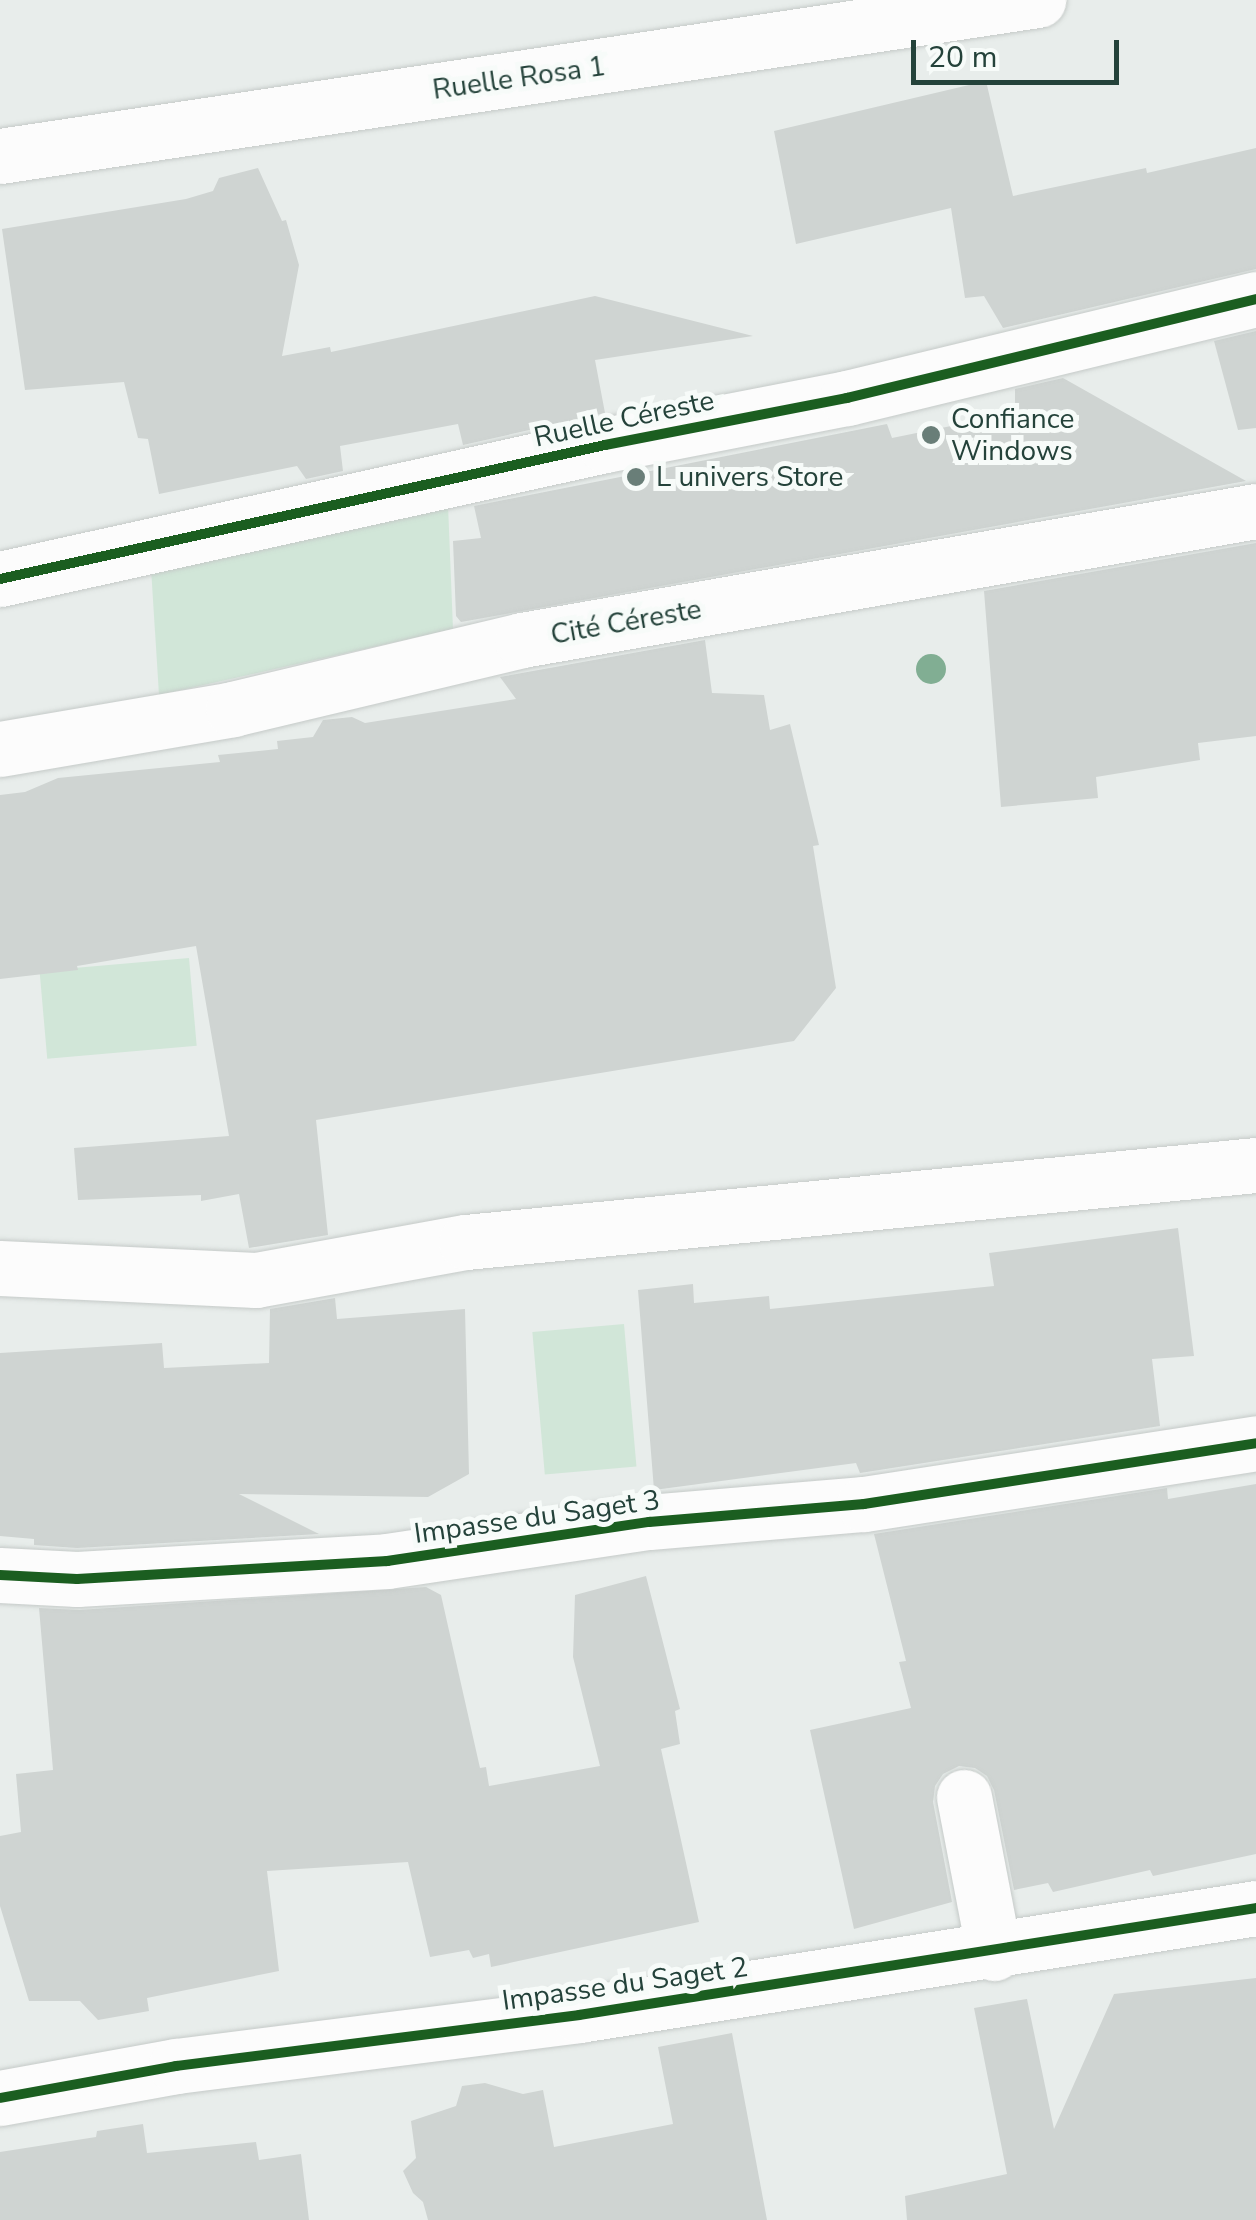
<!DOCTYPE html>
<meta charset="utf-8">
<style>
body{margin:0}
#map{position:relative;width:1256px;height:2220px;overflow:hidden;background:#e8edeb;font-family:"Nunito Sans",sans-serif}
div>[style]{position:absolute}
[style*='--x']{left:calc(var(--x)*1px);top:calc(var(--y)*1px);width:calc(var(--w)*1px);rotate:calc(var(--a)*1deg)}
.green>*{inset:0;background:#d1e6d8;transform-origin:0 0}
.building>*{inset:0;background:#cfd4d2}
.roads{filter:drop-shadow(0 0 2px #c5cac8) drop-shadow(0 0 2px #c5cac8)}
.minor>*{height:55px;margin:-27.5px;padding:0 27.5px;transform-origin:27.5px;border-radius:27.5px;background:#fcfcfc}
.cycleway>*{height:10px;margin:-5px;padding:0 5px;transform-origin:5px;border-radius:5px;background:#1b5e20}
.trees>*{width:30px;height:30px;margin:-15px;border-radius:50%;background:#81ae93}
.dots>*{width:28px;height:28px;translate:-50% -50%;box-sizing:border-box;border:5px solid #f7fbf9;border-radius:50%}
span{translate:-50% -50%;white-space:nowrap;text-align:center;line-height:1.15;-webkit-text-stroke:10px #f7fbf9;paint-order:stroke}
.street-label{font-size:28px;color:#24423a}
.poi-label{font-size:28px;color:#24423a}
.left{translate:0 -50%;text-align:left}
.scale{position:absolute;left:911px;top:40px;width:208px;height:45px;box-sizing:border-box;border:5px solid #24423a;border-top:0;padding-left:12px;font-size:30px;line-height:35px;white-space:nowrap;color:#24423a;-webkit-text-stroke:8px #f7fbf9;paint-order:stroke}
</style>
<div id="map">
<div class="green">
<div style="clip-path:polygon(448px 505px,453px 629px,159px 695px,151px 568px)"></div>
<div style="left:189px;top:958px;width:88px;height:150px;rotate:85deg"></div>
<div style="left:624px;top:1324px;width:143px;height:92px;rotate:85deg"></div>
</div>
<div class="building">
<div style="clip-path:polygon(986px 81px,1013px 196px,1146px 168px,1147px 173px,1256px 148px,1256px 269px,1003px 328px,984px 296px,965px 298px,951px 208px,796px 244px,774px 131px)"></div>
<div style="clip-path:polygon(258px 168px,282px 221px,286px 220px,299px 265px,282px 356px,330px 347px,331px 352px,595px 296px,753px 336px,595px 360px,605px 413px,463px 445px,458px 424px,340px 446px,343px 471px,306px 479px,297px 466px,159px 494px,148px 439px,138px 438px,124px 382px,25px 390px,2px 229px,186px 199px,213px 191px,219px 178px)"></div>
<div style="clip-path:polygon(1256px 331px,1256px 428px,1238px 430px,1214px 341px)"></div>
<div style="clip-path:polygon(1063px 378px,1246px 481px,461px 622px,456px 616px,453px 541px,481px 538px,474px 506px,887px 424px,892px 438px,1015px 413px,1015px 389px)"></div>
<div style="clip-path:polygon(1256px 543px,1256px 736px,1198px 743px,1200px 760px,1096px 777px,1098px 798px,1001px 807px,984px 591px)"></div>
<div style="clip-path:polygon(705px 640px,712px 693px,764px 695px,770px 730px,790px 724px,819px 845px,813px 846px,836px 988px,794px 1041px,316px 1120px,328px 1235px,249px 1248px,239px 1194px,201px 1201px,201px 1195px,78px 1200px,74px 1148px,229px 1136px,196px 946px,77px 966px,78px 970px,0 979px,0 795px,25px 792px,58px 778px,220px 762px,218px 755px,278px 749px,277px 741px,313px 737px,323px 720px,352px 717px,365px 723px,516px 699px,500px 677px)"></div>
<div style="clip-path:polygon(1178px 1228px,1194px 1356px,1152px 1359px,1160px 1426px,860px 1473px,856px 1463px,654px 1490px,638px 1290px,693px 1284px,694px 1303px,769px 1296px,770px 1309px,994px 1286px,989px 1253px)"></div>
<div style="clip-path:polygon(335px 1298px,337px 1319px,465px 1309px,469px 1474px,428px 1497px,239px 1494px,319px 1534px,77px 1548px,34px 1545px,34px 1539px,0 1536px,0 1353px,162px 1343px,164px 1368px,269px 1363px,270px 1309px)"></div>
<div style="clip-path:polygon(1256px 1484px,1256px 1854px,1153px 1876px,1150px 1870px,1053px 1892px,1048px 1883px,1014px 1890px,994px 1790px,987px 1776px,975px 1768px,959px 1766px,943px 1774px,935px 1786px,933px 1802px,952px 1902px,854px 1929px,810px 1730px,911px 1708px,899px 1662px,906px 1661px,874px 1534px,1167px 1488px,1168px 1499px)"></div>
<div style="clip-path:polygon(646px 1576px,680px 1709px,675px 1711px,680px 1744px,661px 1749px,699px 1922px,491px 1967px,489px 1954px,473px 1958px,469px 1950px,430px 1957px,408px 1862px,267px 1871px,279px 1971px,147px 1998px,149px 2011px,98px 2020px,80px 2001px,29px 2001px,0 1906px,0 1836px,21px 1832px,16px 1774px,53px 1770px,39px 1608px,79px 1610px,426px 1587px,441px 1595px,480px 1768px,486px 1767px,489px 1786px,600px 1766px,573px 1657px,575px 1595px)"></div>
<div style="clip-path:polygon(1256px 1978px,1256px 2220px,907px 2220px,905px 2196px,1007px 2174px,974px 2008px,1027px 1999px,1054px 2129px,1114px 1994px)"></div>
<div style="clip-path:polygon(732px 2033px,767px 2220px,428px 2220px,423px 2202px,413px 2193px,403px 2171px,416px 2158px,411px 2121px,456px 2106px,462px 2086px,485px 2083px,523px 2094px,543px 2090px,554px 2147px,673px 2124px,658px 2047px)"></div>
<div style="clip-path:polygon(143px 2124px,147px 2153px,256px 2142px,259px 2160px,301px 2154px,309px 2220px,0 2220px,0 2152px,96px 2137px,97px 2131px)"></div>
</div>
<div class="roads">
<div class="minor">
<div style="--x:0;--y:156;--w:1050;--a:-8.55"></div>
<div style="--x:0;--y:579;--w:620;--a:-12.49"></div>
<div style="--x:605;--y:445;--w:247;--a:-11"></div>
<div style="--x:847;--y:398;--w:421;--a:-13.6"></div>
<div style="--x:0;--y:749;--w:236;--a:-9.7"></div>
<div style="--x:233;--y:709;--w:297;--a:-13.4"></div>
<div style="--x:522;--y:640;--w:745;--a:-9.97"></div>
<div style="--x:0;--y:1268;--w:256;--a:2.7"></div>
<div style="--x:256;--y:1280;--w:213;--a:-10.3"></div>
<div style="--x:466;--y:1242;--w:794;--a:-5.57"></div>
<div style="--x:0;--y:1575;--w:77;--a:3"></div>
<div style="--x:77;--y:1579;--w:311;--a:-3.3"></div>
<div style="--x:387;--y:1561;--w:265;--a:-8.5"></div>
<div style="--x:649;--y:1522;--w:216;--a:-4.8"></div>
<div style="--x:864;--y:1504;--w:397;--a:-8.8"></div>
<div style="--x:964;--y:1797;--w:159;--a:79.1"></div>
<div style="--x:0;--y:2098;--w:179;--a:-10.3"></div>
<div style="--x:176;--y:2066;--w:406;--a:-7.2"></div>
<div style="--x:579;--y:2015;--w:685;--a:-8.98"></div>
</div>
</div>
<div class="cycleway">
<div style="--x:0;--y:579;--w:620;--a:-12.49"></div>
<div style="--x:605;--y:445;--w:247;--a:-11"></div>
<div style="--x:847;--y:398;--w:421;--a:-13.6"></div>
<div style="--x:0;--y:1575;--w:77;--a:3"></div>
<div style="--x:77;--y:1579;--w:311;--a:-3.3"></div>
<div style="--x:387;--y:1561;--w:265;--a:-8.5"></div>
<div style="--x:649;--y:1522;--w:216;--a:-4.8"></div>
<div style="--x:864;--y:1504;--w:397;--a:-8.8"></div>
<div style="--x:0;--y:2098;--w:179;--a:-10.3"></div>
<div style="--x:176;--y:2066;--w:406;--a:-7.2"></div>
<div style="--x:579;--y:2015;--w:685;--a:-8.98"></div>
</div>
<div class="trees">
<div style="left:931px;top:669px"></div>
</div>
<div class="dots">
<div style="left:931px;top:435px;background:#697e78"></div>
<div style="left:636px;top:477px;background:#697e78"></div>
</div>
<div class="street-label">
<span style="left:519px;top:78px;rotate:-8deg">Ruelle Rosa 1</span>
<span style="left:624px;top:419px;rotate:-12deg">Ruelle Céreste</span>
<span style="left:626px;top:622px;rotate:-10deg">Cité Céreste</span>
<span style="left:537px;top:1517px;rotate:-8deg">Impasse du Saget 3</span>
<span style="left:625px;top:1984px;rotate:-8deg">Impasse du Saget 2</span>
</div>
<div class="poi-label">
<span class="left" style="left:951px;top:435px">Confiance<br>Windows</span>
<span class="left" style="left:656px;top:477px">L univers Store</span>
</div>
<div class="scale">20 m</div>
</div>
